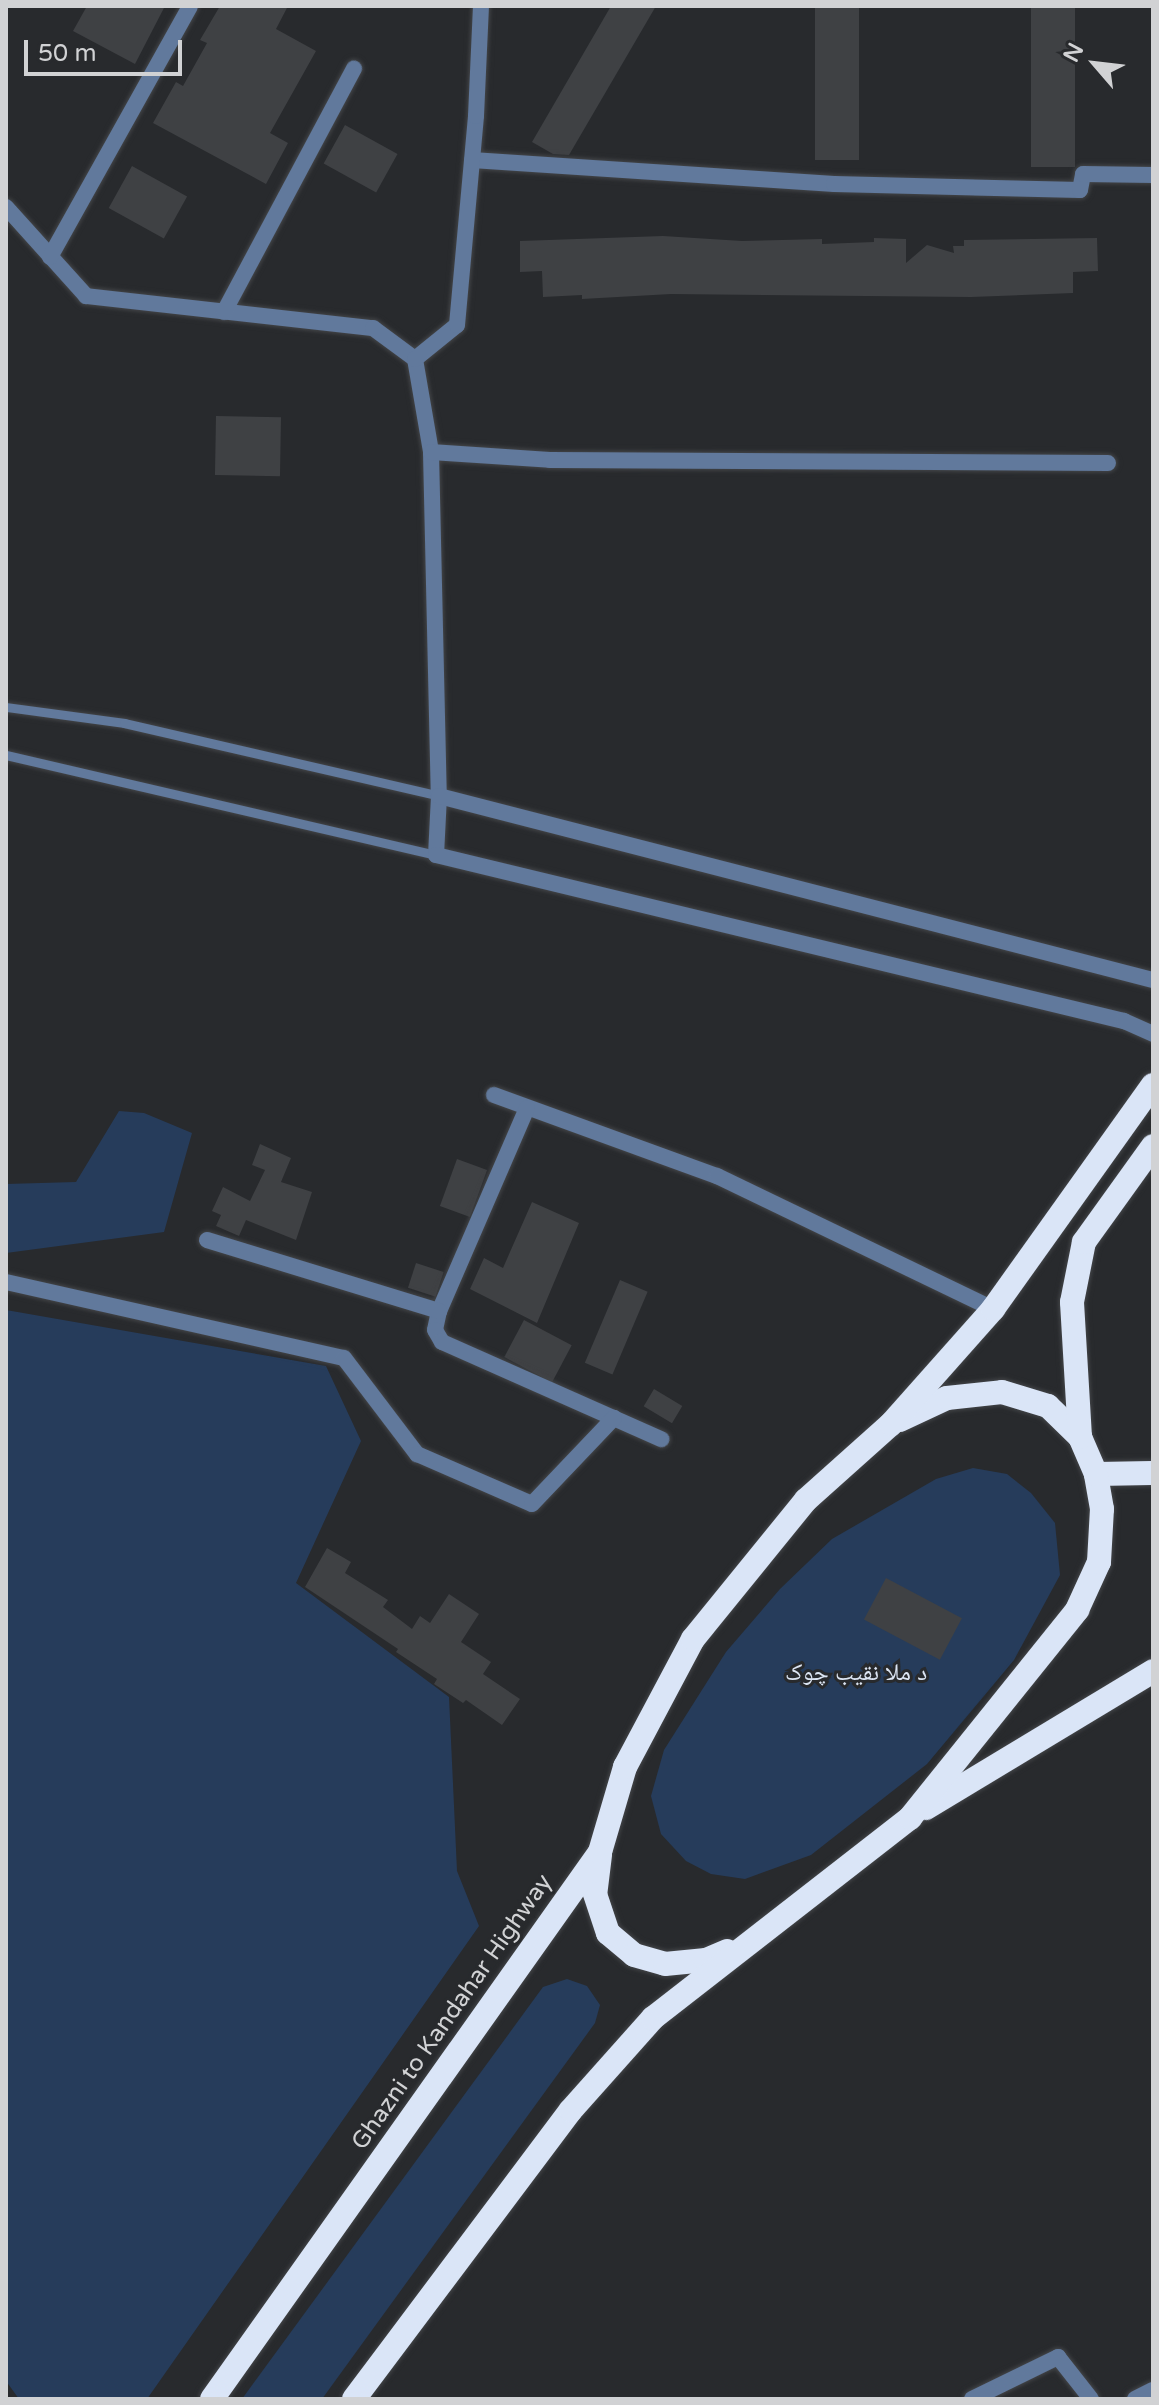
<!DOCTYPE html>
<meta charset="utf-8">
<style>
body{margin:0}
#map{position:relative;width:1159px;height:2405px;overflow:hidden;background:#282a2d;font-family:"Varela Round","Noto Naskh Arabic",sans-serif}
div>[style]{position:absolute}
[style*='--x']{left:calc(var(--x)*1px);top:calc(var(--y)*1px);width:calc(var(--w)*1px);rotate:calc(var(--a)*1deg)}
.green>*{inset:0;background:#263c5b}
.building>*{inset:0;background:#3f4144;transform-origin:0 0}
.roads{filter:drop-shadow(0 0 2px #434548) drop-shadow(0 0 2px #434548)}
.lane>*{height:9px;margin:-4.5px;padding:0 4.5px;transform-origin:4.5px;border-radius:4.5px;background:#61799c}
.street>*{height:16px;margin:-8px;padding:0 8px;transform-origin:8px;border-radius:8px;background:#61799c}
.highway>*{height:24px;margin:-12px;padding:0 12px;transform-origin:12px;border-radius:12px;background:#dae5f7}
span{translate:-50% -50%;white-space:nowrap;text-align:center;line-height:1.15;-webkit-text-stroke:6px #282a2d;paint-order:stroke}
.park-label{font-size:24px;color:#dce5f3}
.street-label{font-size:24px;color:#d1d2d4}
.frame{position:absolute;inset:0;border:8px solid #d1d2d4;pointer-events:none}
.north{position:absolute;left:1055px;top:24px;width:80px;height:80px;-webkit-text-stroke:6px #282a2d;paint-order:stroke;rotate:298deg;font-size:22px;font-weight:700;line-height:32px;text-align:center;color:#d1d2d4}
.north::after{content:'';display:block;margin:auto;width:28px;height:36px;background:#d1d2d4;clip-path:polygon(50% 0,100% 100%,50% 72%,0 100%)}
.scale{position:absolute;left:24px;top:40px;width:158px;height:36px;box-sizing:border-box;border:4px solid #d1d2d4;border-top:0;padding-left:10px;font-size:24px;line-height:28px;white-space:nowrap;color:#d1d2d4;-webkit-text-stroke:6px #282a2d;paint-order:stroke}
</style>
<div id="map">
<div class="green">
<div style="clip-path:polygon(119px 1111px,144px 1113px,192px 1133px,164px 1232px,6px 1253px,6px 1184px,76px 1182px)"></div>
<div style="clip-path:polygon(6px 1310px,326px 1366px,361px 1441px,296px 1583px,449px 1697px,457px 1871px,479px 1926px,147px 2399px,19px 2399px,6px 2381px)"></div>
<div style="clip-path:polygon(973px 1468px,1007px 1474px,1031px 1493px,1055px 1523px,1060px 1575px,1014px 1660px,927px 1764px,811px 1855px,745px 1879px,711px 1874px,686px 1861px,661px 1834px,651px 1796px,664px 1750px,726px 1652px,780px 1589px,832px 1539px,936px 1479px)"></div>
<div style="clip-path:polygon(567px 1979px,587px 1986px,600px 2005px,595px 2023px,322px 2399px,242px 2399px,543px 1987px)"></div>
</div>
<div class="building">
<div style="clip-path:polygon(87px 6px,165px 6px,135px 64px,73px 31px)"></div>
<div style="clip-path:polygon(220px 6px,288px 6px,276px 29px,316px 51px,270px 133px,288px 143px,266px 184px,153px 123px,176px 82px,183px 86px,207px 43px,200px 40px)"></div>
<div style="clip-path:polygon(611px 6px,656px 6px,569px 155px,553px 154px,532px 142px)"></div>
<div style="left:815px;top:6px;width:44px;height:154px"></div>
<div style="left:1031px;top:6px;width:44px;height:161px"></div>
<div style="left:345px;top:125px;width:60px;height:44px;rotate:29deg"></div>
<div style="left:132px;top:166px;width:63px;height:48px;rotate:29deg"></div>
<div style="clip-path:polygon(663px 236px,742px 241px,822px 239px,822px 244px,874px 242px,874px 238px,906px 239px,906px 263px,927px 245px,954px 253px,953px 246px,964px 246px,964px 240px,1097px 238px,1098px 271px,1073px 272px,1073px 293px,971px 297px,671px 294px,582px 299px,582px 295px,543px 297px,542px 271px,520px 272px,520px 241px)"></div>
<div style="left:216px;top:416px;width:65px;height:59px;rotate:1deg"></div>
<div style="clip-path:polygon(260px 1144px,291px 1158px,281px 1182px,312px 1192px,296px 1240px,246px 1220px,239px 1236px,216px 1226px,221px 1215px,212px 1211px,223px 1187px,250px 1201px,265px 1170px,252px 1165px)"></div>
<div style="left:457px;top:1159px;width:32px;height:50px;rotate:20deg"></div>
<div style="clip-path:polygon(532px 1202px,579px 1223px,537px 1323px,470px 1289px,484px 1258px,503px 1268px)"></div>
<div style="left:416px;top:1263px;width:29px;height:26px;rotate:18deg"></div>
<div style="left:620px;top:1280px;width:30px;height:90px;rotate:23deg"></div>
<div style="left:524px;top:1320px;width:54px;height:42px;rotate:28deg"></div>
<div style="left:654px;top:1389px;width:33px;height:20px;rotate:31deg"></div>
<div style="clip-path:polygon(327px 1548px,351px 1562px,345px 1573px,388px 1600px,383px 1607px,412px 1629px,420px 1616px,430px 1623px,449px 1594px,479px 1614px,461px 1642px,491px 1662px,483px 1674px,520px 1699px,502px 1725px,466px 1700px,463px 1703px,434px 1684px,437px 1679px,396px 1652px,398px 1649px,305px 1587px)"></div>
<div style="left:886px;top:1578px;width:86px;height:47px;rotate:28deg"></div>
</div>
<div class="roads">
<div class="lane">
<div style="--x:6;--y:707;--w:119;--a:7.7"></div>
<div style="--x:124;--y:723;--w:323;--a:13"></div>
<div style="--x:6;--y:755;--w:441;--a:13.1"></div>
</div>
<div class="street">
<div style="--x:472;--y:160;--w:363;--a:3.8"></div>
<div style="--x:834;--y:184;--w:246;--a:1.4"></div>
<div style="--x:1080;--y:190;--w:16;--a:-79"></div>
<div style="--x:1083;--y:174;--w:70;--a:0.8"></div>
<div style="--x:6;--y:207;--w:120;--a:48"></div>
<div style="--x:86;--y:296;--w:289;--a:6.4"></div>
<div style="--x:373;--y:328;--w:52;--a:36.4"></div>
<div style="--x:415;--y:359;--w:94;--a:80.2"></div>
<div style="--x:431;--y:452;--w:344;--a:88.7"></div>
<div style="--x:439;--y:796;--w:59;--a:92.9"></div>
<div style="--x:436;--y:855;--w:708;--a:13.57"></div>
<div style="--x:1124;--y:1021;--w:32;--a:24"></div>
<div style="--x:50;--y:257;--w:287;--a:-60.8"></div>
<div style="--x:224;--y:312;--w:276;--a:-61.9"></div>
<div style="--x:415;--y:359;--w:54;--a:-39"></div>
<div style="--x:457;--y:325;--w:210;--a:-84.8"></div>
<div style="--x:476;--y:116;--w:110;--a:-87.4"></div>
<div style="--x:431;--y:452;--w:119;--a:3.8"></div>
<div style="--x:550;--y:460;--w:558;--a:0.31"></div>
<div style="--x:439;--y:796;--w:737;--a:14.45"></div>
<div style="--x:494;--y:1095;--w:237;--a:20"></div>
<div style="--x:717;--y:1176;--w:306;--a:25.7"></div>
<div style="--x:527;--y:1108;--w:221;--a:113.4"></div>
<div style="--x:439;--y:1311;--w:19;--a:102"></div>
<div style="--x:435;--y:1330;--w:14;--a:60"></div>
<div style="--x:442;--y:1342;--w:240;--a:23.9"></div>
<div style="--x:207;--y:1240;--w:243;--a:17"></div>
<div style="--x:6;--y:1282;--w:346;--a:12.7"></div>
<div style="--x:344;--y:1358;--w:121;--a:52.8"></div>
<div style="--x:417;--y:1454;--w:125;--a:23.5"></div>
<div style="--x:532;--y:1504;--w:119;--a:-46.4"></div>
<div style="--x:972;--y:2399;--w:96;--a:-26"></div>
<div style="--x:1058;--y:2357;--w:53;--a:51.8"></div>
<div style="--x:1135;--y:2399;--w:20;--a:-27"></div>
</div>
<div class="highway">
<div style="--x:900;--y:1420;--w:52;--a:-25.1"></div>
<div style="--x:947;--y:1398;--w:55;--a:-6.2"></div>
<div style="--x:1002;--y:1392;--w:48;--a:16.9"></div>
<div style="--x:1048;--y:1406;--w:45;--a:44.1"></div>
<div style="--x:1096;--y:1474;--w:57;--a:-1"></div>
<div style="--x:926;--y:1808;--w:265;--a:-31.1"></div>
<div style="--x:600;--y:1855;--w:39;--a:97"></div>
<div style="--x:595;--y:1894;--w:41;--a:71.6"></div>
<div style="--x:608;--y:1933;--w:34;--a:40"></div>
<div style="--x:634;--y:1955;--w:32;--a:16"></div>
<div style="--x:665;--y:1964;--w:41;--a:-5.6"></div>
<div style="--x:706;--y:1960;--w:23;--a:-23"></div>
<div style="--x:212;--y:2399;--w:671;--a:-54.65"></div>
<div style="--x:600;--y:1852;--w:89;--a:-73.6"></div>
<div style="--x:625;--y:1767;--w:145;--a:-62"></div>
<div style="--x:693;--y:1639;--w:179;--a:-50.9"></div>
<div style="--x:806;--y:1500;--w:114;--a:-41.8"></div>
<div style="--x:891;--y:1424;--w:154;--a:-48.4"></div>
<div style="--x:993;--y:1309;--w:275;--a:-54.5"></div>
<div style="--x:354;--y:2399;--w:361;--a:-53.1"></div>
<div style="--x:571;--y:2110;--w:123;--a:-48.3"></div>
<div style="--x:653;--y:2018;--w:326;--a:-37.9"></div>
<div style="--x:910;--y:1818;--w:267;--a:-51.2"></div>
<div style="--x:1077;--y:1610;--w:53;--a:-65.4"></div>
<div style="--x:1099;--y:1562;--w:53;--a:-86.8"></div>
<div style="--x:1102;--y:1509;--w:36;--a:-100"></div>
<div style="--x:1096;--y:1474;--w:40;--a:-113.4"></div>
<div style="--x:1080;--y:1437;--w:135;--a:-93.4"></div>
<div style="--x:1072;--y:1302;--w:61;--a:-78.7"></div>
<div style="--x:1084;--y:1242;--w:118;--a:-54.3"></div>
</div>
</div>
<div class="park-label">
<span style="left:856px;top:1673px">د ملا نقيب چوک</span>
</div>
<div class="street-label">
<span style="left:452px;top:2012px;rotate:-55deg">Ghazni to Kandahar Highway</span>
</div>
<div class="frame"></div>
<div class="north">N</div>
<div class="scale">50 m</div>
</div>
